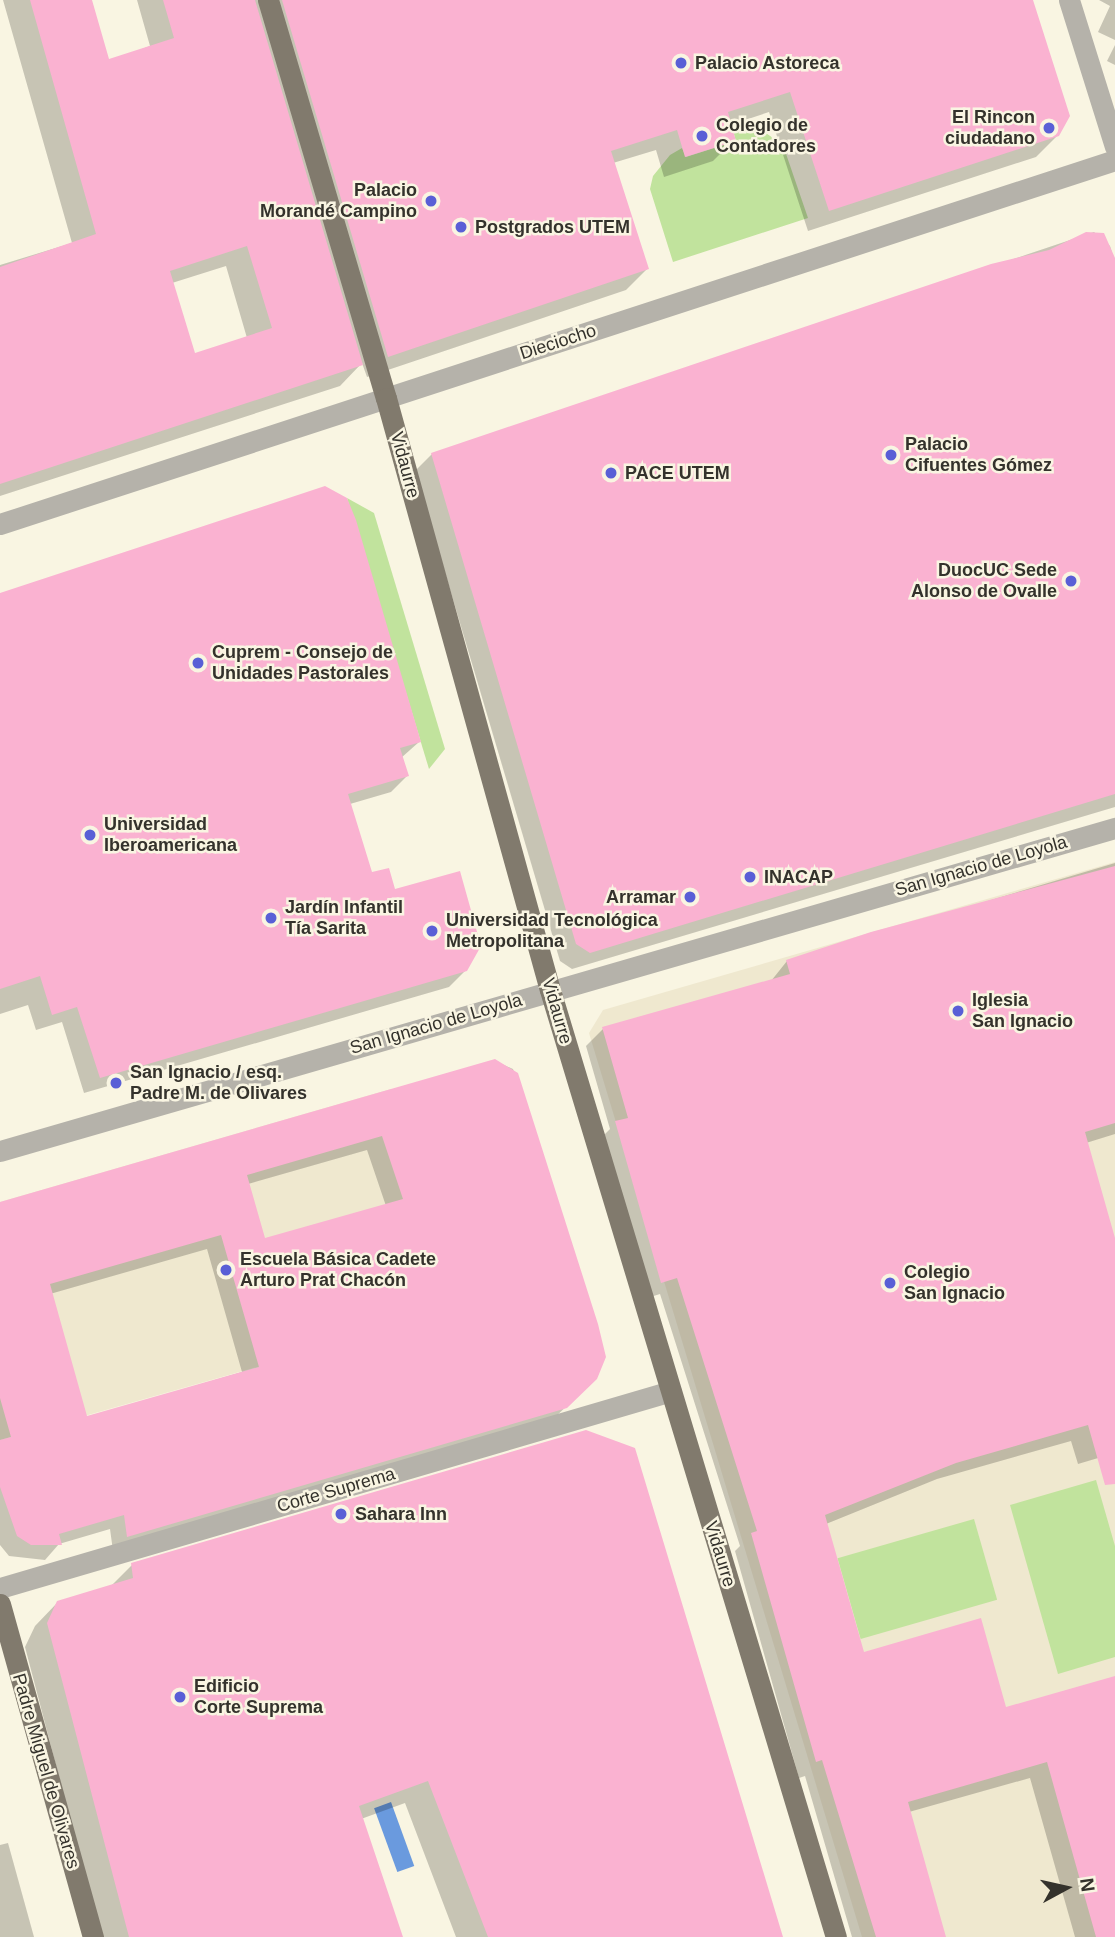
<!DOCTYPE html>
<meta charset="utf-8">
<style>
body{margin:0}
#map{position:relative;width:1115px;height:1937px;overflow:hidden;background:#f9f5e2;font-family:Helvetica,sans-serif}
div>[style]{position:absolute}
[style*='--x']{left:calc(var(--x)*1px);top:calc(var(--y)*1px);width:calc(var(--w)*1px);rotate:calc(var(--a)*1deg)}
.built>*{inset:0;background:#efe8cf}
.green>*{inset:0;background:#c1e39d;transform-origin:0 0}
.water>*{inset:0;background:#6a9ade;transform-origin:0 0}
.shadow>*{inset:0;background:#0003}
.building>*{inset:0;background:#fab2d1}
.minor>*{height:21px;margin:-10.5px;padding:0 10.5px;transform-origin:10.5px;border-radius:10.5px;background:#b5b2aa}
.major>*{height:21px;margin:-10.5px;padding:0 10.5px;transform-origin:10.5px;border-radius:10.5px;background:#817a6d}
.dots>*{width:19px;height:19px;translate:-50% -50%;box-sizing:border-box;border:4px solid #f9f5e2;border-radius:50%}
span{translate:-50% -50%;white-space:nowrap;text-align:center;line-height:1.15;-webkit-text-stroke:5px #f9f5e2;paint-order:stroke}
.poi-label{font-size:18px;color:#34322c;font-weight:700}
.left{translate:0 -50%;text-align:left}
.right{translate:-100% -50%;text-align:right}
.street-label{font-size:18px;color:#34322c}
.north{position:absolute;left:1031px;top:1853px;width:70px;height:70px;-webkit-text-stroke:5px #f9f5e2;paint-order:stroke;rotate:82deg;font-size:19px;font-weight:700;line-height:28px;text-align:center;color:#34322c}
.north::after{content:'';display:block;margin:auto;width:24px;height:32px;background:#34322c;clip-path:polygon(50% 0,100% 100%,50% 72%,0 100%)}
</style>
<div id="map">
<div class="built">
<div style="clip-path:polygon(1115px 862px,1115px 1937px,862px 1937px,589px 1033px,603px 1010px)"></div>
<div style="clip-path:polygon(391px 1089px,465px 1308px,0 1440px,0 1202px)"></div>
</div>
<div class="green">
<div style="clip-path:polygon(733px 131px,763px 131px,783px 145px,808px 218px,673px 262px,650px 189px,653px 176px,670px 155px,682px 148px,686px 157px,736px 141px)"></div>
<div style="clip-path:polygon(347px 498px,374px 513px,445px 749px,429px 769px)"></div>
<div style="clip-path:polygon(1096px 1480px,1115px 1546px,1115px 1657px,1058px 1674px,1010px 1505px)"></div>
<div style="left:974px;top:1519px;width:84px;height:142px;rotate:74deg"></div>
</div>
<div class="water">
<div style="left:391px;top:1802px;width:68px;height:18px;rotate:70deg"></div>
</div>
<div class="shadow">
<div style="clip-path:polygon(evenodd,3px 0,90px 0,108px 62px,150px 46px,137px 0,1031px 0,1058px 135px,1036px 157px,808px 231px,769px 112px,730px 125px,734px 140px,713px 161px,664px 177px,656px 150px,613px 163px,647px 269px,626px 290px,367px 377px,362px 363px,340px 386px,0 496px,0 265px,72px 243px,3px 0,226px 266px,247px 338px,194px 356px,172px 283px,226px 266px)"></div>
<div style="clip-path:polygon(1099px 0,1115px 0,1115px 40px,1098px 32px,1110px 6px)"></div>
<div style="clip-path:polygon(1115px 45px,1115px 65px,1107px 61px)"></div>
<div style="clip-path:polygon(1094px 232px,1110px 246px,1115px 263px,1115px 807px,572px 969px,560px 961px,415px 471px,432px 454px)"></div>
<div style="clip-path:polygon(0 595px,419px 742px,401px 758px,407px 776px,391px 792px,350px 804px,371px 874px,466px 970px,449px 987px,84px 1093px,62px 1022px,36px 1030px,28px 1005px,0 1014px)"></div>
<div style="clip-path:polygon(1115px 863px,1115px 1134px,1086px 1143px,1115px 1245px,1115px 1453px,1078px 1464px,1071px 1441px,937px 1479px,826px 1524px,863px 1654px,1005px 1709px,1115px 1677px,1115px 1937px,1075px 1937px,1030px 1778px,909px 1812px,944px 1937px,852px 1937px,805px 1776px,799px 1778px,735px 1551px,740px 1546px,660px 1294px,644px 1299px,599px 1140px,610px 1129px,586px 1046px,603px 1029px,771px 981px,787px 961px)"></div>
<div style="clip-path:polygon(evenodd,495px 1061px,513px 1069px,602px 1346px,595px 1379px,550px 1422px,113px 1551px,110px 1529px,59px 1544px,45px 1560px,9px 1556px,0 1545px,0 1204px,495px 1061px,367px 1150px,386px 1206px,264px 1241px,248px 1184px,367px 1150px,495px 1061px,207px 1249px,242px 1372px,86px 1418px,50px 1294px,207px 1249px)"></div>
<div style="clip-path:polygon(586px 1431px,633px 1449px,782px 1937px,456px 1937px,405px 1803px,361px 1819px,401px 1937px,101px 1937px,25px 1647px,35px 1626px,58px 1602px,110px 1587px,132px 1565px)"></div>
<div style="clip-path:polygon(8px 1843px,34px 1937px,0 1937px,0 1845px)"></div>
</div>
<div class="building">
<div style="clip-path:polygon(evenodd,30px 0,92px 0,109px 59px,174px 38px,163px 0,255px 0,363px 365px,0 484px,0 267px,96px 234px,30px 0,247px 246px,272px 328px,195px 353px,170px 271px,247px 246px)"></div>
<div style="clip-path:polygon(282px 0,1033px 0,1070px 116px,1059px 136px,829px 211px,790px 92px,728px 112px,736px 141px,685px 157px,677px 130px,611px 151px,649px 269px,388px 357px)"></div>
<div style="clip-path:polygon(1086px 232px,1104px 233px,1115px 258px,1115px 794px,590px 953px,576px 944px,431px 453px,991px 264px,1049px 250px)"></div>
<div style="clip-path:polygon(325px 486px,347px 498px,356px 520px,421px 742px,400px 748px,409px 776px,348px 794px,372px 872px,389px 868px,395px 889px,460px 871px,481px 946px,467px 971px,100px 1078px,77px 1007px,52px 1015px,40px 976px,0 989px,0 593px)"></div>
<div style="clip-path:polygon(1115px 866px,1115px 1123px,1085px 1132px,1115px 1238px,1115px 1484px,1105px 1485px,1088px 1425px,956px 1463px,825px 1515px,864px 1652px,981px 1618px,1006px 1707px,1115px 1676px,1115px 1937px,1096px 1937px,1047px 1762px,908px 1802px,946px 1937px,876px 1937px,822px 1760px,816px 1762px,751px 1533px,757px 1531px,677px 1278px,661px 1283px,615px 1121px,628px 1118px,602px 1027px,790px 974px,786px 960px,871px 932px)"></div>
<div style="clip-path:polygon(evenodd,495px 1059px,518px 1073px,598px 1324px,606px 1357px,597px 1379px,567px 1408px,127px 1537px,124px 1515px,59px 1534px,62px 1545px,31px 1545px,17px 1536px,0 1487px,0 1440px,11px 1437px,0 1398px,0 1202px,495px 1059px,382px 1136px,403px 1199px,265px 1238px,247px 1175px,382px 1136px,495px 1059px,221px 1235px,259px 1367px,87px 1416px,50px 1284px,221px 1235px)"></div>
<div style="clip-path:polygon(586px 1430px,635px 1448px,783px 1937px,488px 1937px,428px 1781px,359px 1806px,403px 1937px,129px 1937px,47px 1623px,57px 1601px,133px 1578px,131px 1563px)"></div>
</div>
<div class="minor">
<div style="--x:1069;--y:0;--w:154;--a:72.6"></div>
<div style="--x:0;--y:524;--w:1173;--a:-18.08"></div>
<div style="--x:0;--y:1151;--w:1161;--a:-16.16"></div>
<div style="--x:0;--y:1588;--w:699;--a:-16.36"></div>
</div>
<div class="major">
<div style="--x:268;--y:0;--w:415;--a:73.5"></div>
<div style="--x:386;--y:398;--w:614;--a:74.52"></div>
<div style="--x:550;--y:990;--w:989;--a:73.2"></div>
<div style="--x:0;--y:1604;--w:346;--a:74.4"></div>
</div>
<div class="dots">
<div style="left:681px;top:63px;background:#595fd6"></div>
<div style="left:1049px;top:128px;background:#595fd6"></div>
<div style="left:702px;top:136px;background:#595fd6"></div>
<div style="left:431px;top:201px;background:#595fd6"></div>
<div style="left:461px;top:227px;background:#595fd6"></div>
<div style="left:891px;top:455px;background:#595fd6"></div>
<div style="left:611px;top:473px;background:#595fd6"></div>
<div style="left:1071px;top:581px;background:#595fd6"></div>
<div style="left:198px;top:663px;background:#595fd6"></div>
<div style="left:90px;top:835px;background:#595fd6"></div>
<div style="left:750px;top:877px;background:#595fd6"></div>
<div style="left:690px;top:897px;background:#595fd6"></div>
<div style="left:271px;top:918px;background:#595fd6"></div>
<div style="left:432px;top:931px;background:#595fd6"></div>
<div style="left:958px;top:1011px;background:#595fd6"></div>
<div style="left:116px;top:1083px;background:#595fd6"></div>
<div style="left:226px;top:1270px;background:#595fd6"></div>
<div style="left:890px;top:1283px;background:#595fd6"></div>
<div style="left:341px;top:1514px;background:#595fd6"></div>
<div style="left:180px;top:1697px;background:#595fd6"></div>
</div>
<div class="poi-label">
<span class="left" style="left:695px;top:63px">Palacio Astoreca</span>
<span class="right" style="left:1035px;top:128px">El Rincon<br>ciudadano</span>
<span class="left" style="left:716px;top:136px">Colegio de<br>Contadores</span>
<span class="right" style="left:417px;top:201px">Palacio<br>Morandé Campino</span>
<span class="left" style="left:475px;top:227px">Postgrados UTEM</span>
<span class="left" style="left:905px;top:455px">Palacio<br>Cifuentes Gómez</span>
<span class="left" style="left:625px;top:473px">PACE UTEM</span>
<span class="right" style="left:1057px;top:581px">DuocUC Sede<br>Alonso de Ovalle</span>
<span class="left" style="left:212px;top:663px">Cuprem - Consejo de<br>Unidades Pastorales</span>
<span class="left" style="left:104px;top:835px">Universidad<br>Iberoamericana</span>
<span class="left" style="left:764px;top:877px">INACAP</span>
<span class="right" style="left:676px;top:897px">Arramar</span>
<span class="left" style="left:285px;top:918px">Jardín Infantil<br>Tía Sarita</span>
<span class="left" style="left:446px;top:931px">Universidad Tecnológica<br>Metropolitana</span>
<span class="left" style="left:972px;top:1011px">Iglesia<br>San Ignacio</span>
<span class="left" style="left:130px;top:1083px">San Ignacio / esq.<br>Padre M. de Olivares</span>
<span class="left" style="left:240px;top:1270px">Escuela Básica Cadete<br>Arturo Prat Chacón</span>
<span class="left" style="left:904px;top:1283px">Colegio<br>San Ignacio</span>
<span class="left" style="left:355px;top:1514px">Sahara Inn</span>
<span class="left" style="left:194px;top:1697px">Edificio<br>Corte Suprema</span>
</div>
<div class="street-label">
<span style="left:558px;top:342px;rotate:-18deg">Dieciocho</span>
<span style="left:405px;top:465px;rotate:75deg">Vidaurre</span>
<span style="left:981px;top:866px;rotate:-16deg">San Ignacio de Loyola</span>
<span style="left:557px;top:1011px;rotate:74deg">Vidaurre</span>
<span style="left:436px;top:1024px;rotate:-16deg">San Ignacio de Loyola</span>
<span style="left:336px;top:1490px;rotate:-16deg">Corte Suprema</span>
<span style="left:720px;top:1554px;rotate:73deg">Vidaurre</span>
<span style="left:46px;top:1771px;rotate:74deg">Padre Miguel de Olivares</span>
</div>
<div class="north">N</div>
</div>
